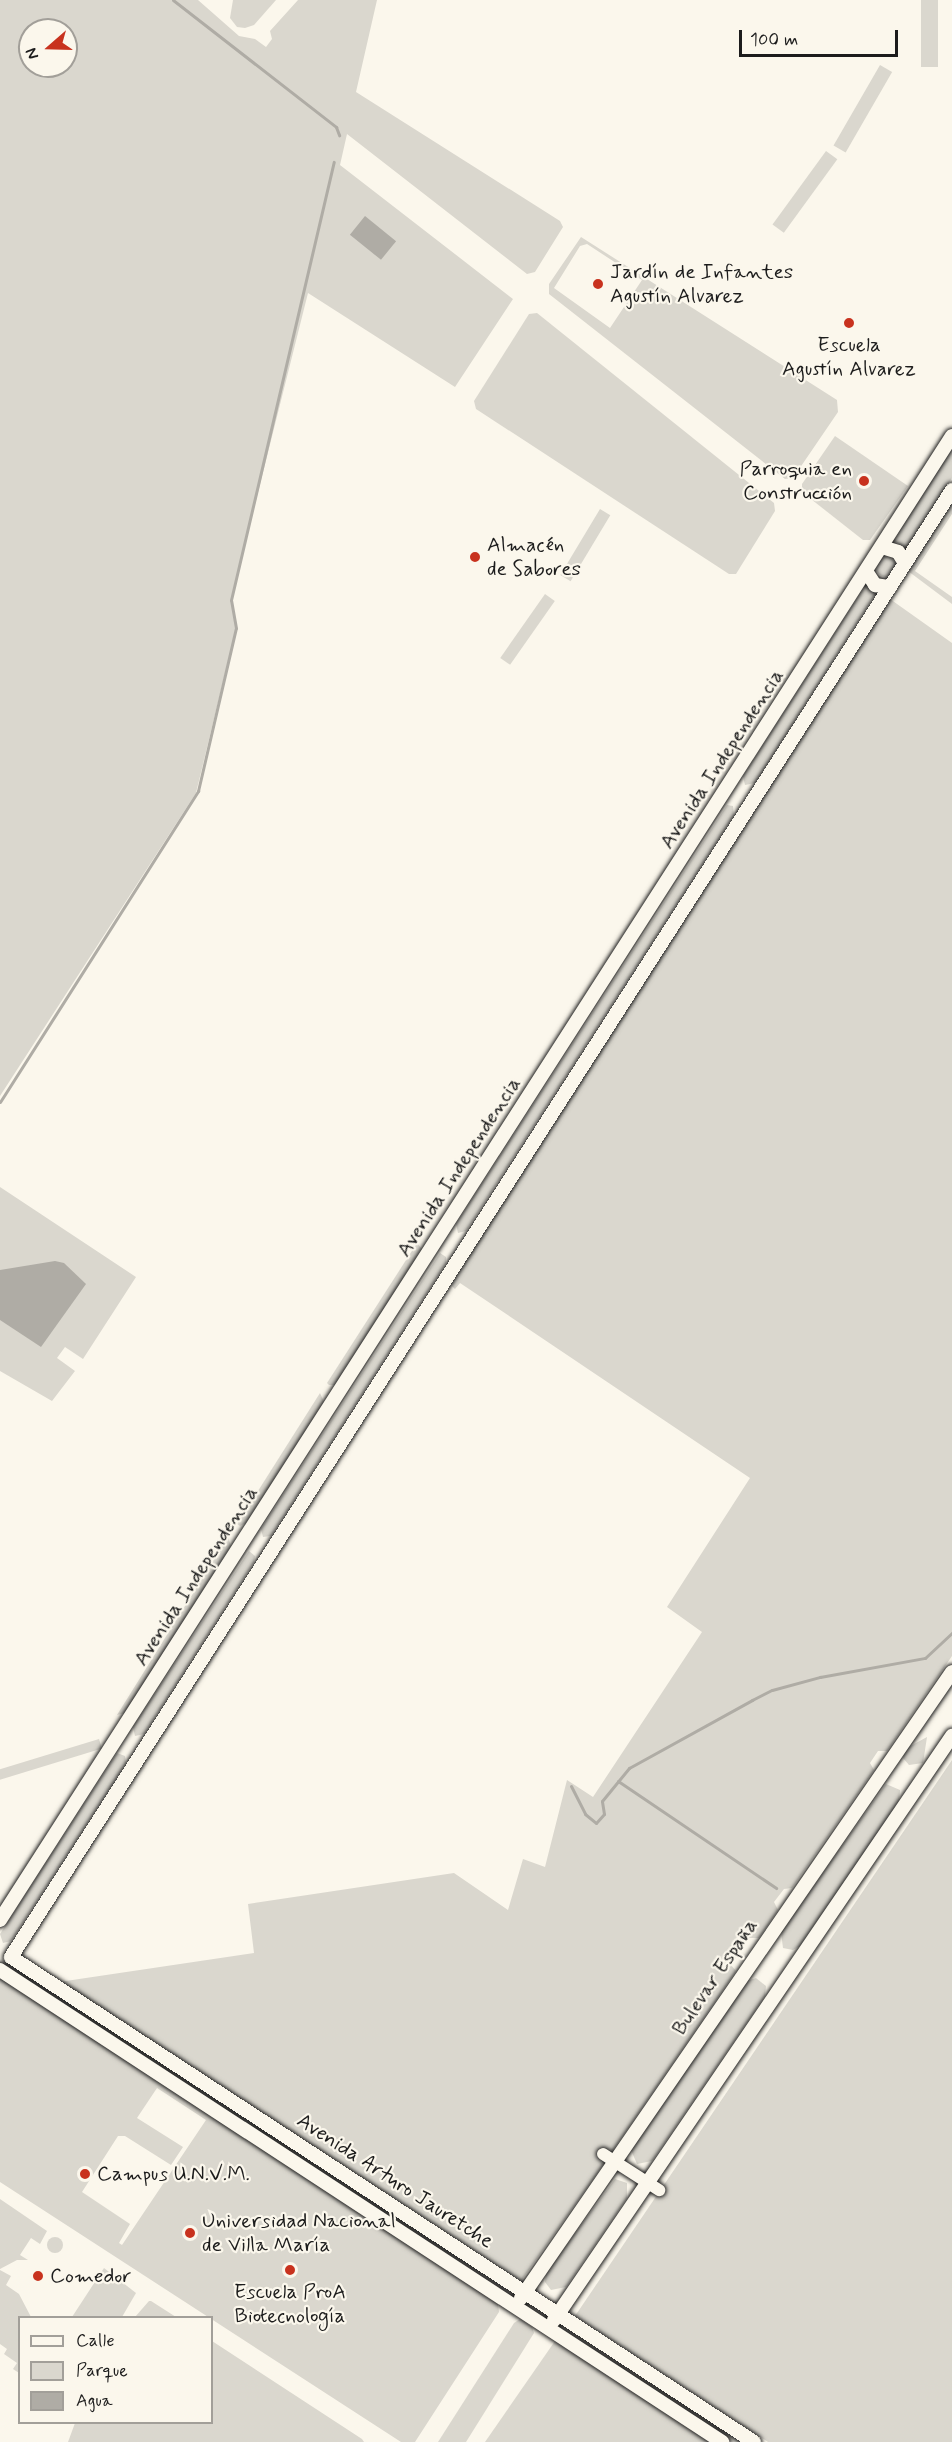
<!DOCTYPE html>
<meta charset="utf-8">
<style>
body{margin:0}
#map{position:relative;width:952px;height:2442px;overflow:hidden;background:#fbf7ec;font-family:Mynerve,sans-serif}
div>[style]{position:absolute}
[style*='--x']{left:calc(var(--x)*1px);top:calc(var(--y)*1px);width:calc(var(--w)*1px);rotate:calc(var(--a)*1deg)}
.green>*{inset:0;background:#dad7ce;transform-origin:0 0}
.round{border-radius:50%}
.water>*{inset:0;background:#afaca5;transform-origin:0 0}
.stream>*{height:3px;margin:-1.5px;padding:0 1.5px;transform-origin:1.5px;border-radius:1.5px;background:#afaca5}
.roads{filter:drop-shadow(0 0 2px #1c1c1c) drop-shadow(0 0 2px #1c1c1c)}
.tertiary>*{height:12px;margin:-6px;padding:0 6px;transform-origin:6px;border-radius:6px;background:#fbf7ec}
.secondary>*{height:14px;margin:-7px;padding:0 7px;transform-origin:7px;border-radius:7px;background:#fbf7ec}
.dots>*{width:16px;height:16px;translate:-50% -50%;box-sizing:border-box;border:3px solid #fbf7ec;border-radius:50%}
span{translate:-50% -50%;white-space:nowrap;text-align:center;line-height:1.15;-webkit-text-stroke:4.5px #fbf7ec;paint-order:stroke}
.poi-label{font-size:21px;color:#1c1c1c}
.left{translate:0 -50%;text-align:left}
.right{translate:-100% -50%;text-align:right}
.street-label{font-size:21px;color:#1c1c1c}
.legend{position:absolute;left:18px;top:2316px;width:195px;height:108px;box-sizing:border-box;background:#fbf7ec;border:2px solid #a29f99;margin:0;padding:8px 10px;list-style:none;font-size:18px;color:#1c1c1c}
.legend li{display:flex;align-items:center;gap:12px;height:30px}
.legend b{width:30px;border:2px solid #a29f99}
.north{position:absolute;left:18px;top:18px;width:60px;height:60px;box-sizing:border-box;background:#fbf7ec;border:2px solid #a29f99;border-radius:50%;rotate:250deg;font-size:16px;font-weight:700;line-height:24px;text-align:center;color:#1c1c1c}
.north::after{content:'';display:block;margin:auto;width:21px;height:27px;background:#c8321e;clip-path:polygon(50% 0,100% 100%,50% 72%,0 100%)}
.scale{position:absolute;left:739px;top:30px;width:159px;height:27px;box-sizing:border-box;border:3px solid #1c1c1c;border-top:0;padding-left:8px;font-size:18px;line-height:21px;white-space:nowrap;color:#1c1c1c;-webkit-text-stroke:4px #fbf7ec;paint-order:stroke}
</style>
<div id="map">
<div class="green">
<div style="clip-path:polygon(evenodd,0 0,198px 0,239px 36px,255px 39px,266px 47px,272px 39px,270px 31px,298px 0,377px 0,356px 92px,560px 221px,563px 227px,535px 272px,527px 274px,347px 134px,340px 165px,513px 299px,455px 387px,308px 293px,231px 600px,236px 628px,196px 793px,0 1096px,0 0,30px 30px,66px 30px,66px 66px,30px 66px,30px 30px)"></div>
<div style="clip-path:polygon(233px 0,276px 0,254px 25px,245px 28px,237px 27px,230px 18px)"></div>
<div style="left:921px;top:0;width:17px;height:67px"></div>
<div style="left:880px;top:65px;width:14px;height:93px;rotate:30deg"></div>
<div style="left:826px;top:151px;width:14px;height:91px;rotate:36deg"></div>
<div style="clip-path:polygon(evenodd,581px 237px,837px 400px,838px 412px,793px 478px,785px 479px,549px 294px,549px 284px,581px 237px,587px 244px,642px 280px,610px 328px,554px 288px,580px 246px,587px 244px)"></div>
<div style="clip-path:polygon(537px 313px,774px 503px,775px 511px,736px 574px,729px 574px,476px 409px,474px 401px,529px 314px)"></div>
<div style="clip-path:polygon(835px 436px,908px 486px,870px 540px,863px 540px,802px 492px,802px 484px)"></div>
<div style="clip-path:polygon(952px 449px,952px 478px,906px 549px,893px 540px)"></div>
<div style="clip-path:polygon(952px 502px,952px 514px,915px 571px,952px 597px,952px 604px,908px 571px)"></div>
<div style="left:600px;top:509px;width:12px;height:77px;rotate:31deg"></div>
<div class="round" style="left:876px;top:557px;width:20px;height:20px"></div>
<div style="clip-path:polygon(865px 586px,876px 593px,755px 783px,745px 785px,743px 776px)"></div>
<div style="left:545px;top:594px;width:12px;height:78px;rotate:35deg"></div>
<div style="clip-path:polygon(890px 599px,952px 643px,952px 1656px,887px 1751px,878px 1751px,870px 1763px,874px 1770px,792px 1888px,784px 1889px,774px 1902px,778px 1910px,759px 1938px,749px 1938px,731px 1965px,736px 1971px,613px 2150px,606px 2149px,599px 2158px,603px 2165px,521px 2281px,59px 1982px,254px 1953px,248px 1904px,454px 1873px,508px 1910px,523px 1859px,545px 1867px,567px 1780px,593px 1797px,702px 1632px,667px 1607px,750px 1478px,460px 1283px,455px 1289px,450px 1284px)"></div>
<div style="clip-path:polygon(727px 805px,733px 806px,734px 815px,466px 1231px,458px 1233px,456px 1224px)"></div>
<div style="clip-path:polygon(0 1187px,136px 1277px,83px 1359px,65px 1347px,57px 1358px,75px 1371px,52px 1401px,0 1371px)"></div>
<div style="clip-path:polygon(417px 1243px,422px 1249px,335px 1385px,329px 1385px,327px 1383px)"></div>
<div style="clip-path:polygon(440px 1253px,446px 1257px,446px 1263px,271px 1536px,263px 1537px,261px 1529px)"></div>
<div style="clip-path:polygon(320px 1393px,324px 1402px,246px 1523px,240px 1526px,237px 1524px)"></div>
<div style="clip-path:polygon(228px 1537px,231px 1546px,125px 1713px,117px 1715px)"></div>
<div style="clip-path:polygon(249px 1551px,255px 1556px,254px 1562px,144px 1734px,135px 1736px,133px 1727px)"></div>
<div style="clip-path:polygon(927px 1737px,923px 1763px,909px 1765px,903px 1758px,905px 1749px)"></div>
<div style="left:99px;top:1739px;width:10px;height:183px;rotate:73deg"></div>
<div style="clip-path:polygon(117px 1753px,125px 1756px,126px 1763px,11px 1941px,3px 1943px,0 1934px)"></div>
<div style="clip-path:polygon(952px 1760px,952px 2442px,768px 2442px,575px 2316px)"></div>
<div style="clip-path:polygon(886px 1784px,900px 1790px,899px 1803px,800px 1946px,793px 1950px,783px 1948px,781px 1932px)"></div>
<div style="clip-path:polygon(16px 1966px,508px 2289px,407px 2229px,14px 1972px)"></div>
<div style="clip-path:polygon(evenodd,0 1977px,498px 2304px,499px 2312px,415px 2442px,401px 2442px,0 2182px,0 1977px,157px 2088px,206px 2120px,122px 2245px,119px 2243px,130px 2224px,82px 2192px,118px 2136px,125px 2136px,171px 2165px,183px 2147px,137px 2118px,157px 2088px)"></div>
<div style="clip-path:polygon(756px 1978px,766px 1986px,765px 1996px,652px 2161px,637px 2164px,631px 2150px,747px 1981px)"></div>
<div style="clip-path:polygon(615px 2179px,627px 2183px,627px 2198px,566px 2287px,551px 2290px,545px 2282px,546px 2273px)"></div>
<div style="clip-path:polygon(0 2199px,47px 2231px,40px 2244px,31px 2238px,20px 2255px,28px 2260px,17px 2260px,0 2269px)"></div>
<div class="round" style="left:47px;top:2237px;width:16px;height:16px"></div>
<div style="clip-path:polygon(104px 2268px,136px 2293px,122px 2317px,72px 2317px)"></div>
<div style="clip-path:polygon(0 2270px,11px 2276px,6px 2285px,19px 2294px,31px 2317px,20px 2318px,19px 2373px,13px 2369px,17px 2363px,4px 2354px,7px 2349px,0 2344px)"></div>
<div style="clip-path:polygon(149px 2301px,151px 2301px,176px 2317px,135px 2317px)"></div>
<div style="clip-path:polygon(520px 2319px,532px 2327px,534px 2333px,466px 2442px,438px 2442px,514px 2323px)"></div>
<div style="clip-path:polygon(566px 2330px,643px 2380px,669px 2392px,745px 2442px,732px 2442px)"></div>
<div style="clip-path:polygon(212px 2341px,362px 2439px,364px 2442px,68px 2442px,75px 2423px,212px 2422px)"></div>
<div style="clip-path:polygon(555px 2341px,558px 2342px,709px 2442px,485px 2442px)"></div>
</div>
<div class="water">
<div style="left:365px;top:216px;width:40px;height:24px;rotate:39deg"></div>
<div style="clip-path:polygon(55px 1261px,64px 1263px,86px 1284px,41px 1347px,0 1320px,0 1270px)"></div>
</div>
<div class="stream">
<div style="--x:173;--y:0;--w:207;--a:37.9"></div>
<div style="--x:336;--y:127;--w:9;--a:69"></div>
<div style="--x:0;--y:1102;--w:369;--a:-57.5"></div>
<div style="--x:198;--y:791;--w:167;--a:-76.9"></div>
<div style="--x:236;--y:628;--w:28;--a:-100"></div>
<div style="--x:231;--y:600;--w:450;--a:-76.8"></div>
<div style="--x:618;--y:1781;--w:191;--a:34.1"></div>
<div style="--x:571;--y:1786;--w:31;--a:63"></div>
<div style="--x:585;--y:1814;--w:14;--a:39"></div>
<div style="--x:596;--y:1823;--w:12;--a:-48"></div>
<div style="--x:604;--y:1814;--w:13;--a:-99"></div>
<div style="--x:602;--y:1801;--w:43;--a:-50.7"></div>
<div style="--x:629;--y:1768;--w:141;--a:-28.9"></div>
<div style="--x:752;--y:1700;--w:22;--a:-27"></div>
<div style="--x:772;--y:1690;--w:50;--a:-15.2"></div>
<div style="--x:820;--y:1677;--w:107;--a:-10.3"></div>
<div style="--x:925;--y:1658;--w:37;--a:-43"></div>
</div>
<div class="roads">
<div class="tertiary">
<div style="--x:603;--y:2154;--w:67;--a:32.7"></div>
</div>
<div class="secondary">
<div style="--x:882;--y:547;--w:17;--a:17"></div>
<div style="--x:898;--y:552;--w:13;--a:58"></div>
<div style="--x:866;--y:571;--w:17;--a:57"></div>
<div style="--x:875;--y:585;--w:15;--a:8"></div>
<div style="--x:0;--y:1920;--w:1763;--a:-57.32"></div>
<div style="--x:0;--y:1970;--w:863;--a:33.17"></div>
<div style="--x:521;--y:2298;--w:760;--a:-55.45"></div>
<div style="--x:554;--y:2320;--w:707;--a:-55.73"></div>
<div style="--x:754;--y:2442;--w:887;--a:-146.87"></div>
<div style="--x:11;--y:1957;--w:1743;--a:-57.32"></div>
</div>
</div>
<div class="dots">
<div style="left:598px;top:284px;background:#c8321e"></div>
<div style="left:849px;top:323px;background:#c8321e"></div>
<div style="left:864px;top:481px;background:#c8321e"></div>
<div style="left:475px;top:557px;background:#c8321e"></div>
<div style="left:85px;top:2174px;background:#c8321e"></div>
<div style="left:190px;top:2233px;background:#c8321e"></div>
<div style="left:290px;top:2270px;background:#c8321e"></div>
<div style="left:38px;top:2276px;background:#c8321e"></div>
</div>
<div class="poi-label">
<span class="left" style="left:610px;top:284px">Jardín de Infantes<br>Agustín Alvarez</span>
<span style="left:849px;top:357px">Escuela<br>Agustín Alvarez</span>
<span class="right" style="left:852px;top:481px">Parroquia en<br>Construcción</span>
<span class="left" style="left:487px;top:557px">Almacén<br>de Sabores</span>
<span class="left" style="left:97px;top:2174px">Campus U.N.V.M.</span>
<span class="left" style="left:202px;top:2233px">Universidad Nacional<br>de Villa María</span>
<span class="left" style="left:50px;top:2276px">Comedor</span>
<span style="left:290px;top:2304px">Escuela ProA<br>Biotecnología</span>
</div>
<div class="street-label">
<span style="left:722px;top:759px;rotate:-57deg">Avenida Independencia</span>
<span style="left:459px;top:1167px;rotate:-57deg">Avenida Independencia</span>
<span style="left:196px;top:1576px;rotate:-57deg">Avenida Independencia</span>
<span style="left:715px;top:1977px;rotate:-56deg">Bulevar España</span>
<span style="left:395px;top:2181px;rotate:33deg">Avenida Arturo Jauretche</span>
</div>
<ul class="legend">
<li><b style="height:8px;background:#fbf7ec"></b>Calle</li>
<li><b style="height:16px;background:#dad7ce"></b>Parque</li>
<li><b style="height:16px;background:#afaca5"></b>Agua</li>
</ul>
<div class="north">N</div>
<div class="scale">100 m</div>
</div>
